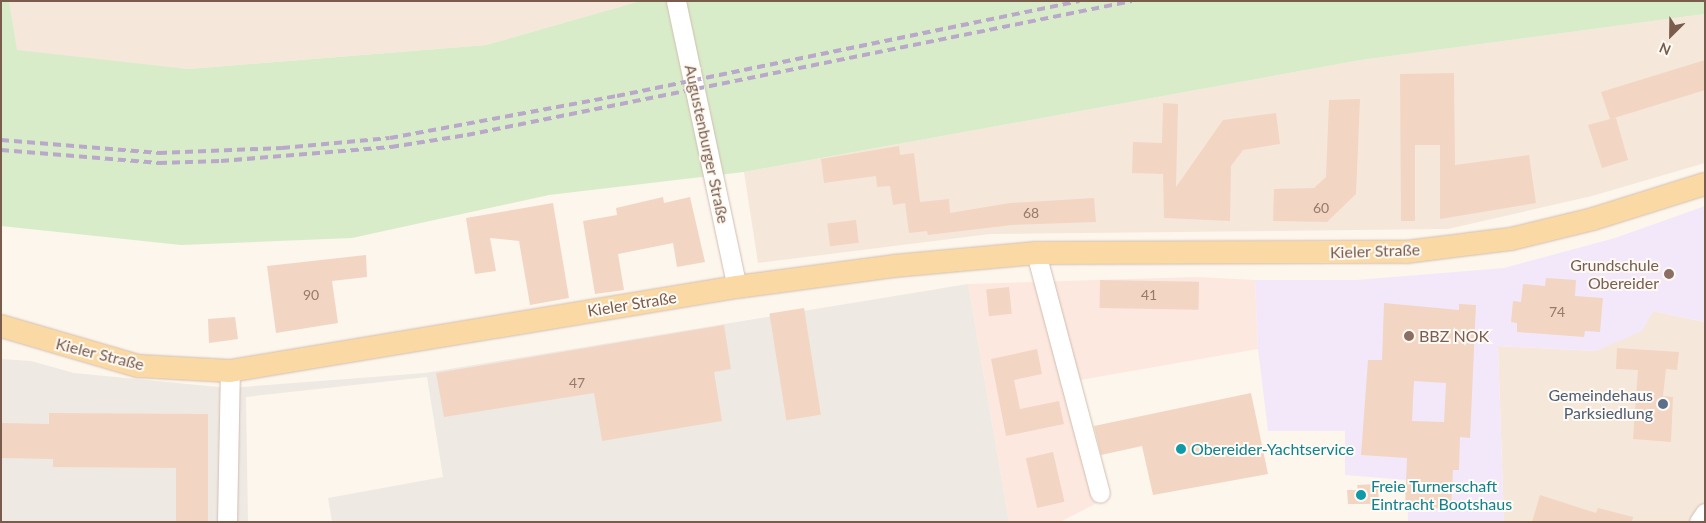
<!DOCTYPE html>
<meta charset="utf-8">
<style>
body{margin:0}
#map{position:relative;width:1706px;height:523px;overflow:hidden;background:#fdf6ec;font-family:Lato,sans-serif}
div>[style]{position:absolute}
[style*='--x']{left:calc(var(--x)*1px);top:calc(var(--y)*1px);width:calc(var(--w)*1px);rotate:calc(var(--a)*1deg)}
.residential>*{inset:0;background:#f5e8da}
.commercial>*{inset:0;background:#fde8e0}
.industrial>*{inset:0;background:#efe9e4}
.education>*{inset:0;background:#f3e8fa}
.green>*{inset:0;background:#d8ecc9}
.building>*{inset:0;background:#f3d5c3;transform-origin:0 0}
.roads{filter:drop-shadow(0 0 1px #d1beb0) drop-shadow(0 0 1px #d1beb0)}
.minor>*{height:19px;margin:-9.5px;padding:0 9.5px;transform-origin:9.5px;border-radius:9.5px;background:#fff}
.major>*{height:22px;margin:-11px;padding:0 11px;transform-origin:11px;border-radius:11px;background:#fbd9a5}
.rail>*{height:4px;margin-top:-2px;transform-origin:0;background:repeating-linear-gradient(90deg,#b9a8c9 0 8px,transparent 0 13px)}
.dots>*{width:14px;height:14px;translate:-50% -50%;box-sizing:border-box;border:2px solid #fffaf3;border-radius:50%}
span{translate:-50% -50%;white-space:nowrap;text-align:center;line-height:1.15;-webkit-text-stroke:4px #fffaf3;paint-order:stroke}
.number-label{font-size:14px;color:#987a6a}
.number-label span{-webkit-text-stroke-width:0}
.street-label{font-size:16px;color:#7a5c4d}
.education-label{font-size:16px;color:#785e54}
.right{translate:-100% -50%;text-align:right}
.left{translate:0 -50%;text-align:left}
.service-label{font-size:16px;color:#4e5e75}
.culture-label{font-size:16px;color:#0d838f}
.frame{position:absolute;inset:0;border:2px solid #7a5c4d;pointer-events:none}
.north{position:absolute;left:1646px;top:10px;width:50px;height:50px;-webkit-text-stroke:4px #fffaf3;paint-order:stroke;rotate:203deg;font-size:14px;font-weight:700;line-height:20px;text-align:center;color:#7a5c4d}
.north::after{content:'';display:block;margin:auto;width:18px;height:22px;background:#7a5c4d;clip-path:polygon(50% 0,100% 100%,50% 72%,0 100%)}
</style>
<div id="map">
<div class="residential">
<div style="clip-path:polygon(9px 1px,640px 1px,486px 45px,188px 69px,32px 56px,16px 50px)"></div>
<div style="clip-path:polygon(1705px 14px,1705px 163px,1592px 196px,1448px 229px,990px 234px,758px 263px,744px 172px,1361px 60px)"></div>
<div style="clip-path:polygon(1653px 311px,1705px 322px,1705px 522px,1504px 522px,1498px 346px,1596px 351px)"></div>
</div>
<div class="commercial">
<div style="clip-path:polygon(1196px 277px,1255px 280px,1258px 349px,1080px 380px,1105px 499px,1060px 522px,1009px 522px,968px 284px)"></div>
</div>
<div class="industrial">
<div style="clip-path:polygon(968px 284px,1009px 522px,332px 522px,328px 498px,443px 477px,427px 377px,246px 397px,248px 522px,1px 522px,1px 359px,31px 361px,74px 373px,229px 388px,425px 373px)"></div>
</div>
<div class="education">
<div style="clip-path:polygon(1705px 206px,1705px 322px,1653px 311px,1642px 331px,1596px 351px,1498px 346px,1504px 522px,1408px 522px,1407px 480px,1345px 475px,1345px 431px,1268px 431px,1258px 349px,1255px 280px,1356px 280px,1504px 268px,1615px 238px)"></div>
</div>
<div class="green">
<div style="clip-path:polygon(1px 1px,9px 1px,17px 50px,188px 69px,486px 45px,640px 1px,1705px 1px,1705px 14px,1361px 60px,744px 172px,549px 195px,352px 238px,181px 245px,1px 226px)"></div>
</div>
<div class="building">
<div style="clip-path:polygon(1705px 60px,1705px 90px,1611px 119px,1616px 118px,1628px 160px,1602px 168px,1588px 125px,1610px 119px,1601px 92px)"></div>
<div style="clip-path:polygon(1454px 73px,1455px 165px,1529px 155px,1536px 203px,1440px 219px,1440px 145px,1415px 145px,1415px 221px,1401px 221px,1400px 74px)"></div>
<div style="clip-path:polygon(1360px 99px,1356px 194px,1327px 222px,1273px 221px,1274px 189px,1314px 188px,1326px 177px,1329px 100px)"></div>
<div style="clip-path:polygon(1163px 103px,1178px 104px,1176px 187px,1223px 120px,1276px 113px,1280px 144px,1243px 150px,1231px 166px,1230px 221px,1164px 218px,1163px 174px,1132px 173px,1133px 142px,1162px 143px)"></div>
<div style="clip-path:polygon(899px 146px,900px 155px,914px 153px,920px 202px,949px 199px,950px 213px,1010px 203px,1094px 198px,1096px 222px,1012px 225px,928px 235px,927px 231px,909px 233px,905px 203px,893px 205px,890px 186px,877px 187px,876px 176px,824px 183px,821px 159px)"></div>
<div style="clip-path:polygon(663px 197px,664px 203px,690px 197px,705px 262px,677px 267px,673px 243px,618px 254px,624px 290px,595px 294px,583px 221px,617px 215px,616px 208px)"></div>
<div style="clip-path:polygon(553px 203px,569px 298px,530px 305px,519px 241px,490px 238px,496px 271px,475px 274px,466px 218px)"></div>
<div style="left:856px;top:220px;width:23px;height:29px;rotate:83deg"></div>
<div style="clip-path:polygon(366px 255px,367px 277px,332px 281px,338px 323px,276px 333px,267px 266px)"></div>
<div style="clip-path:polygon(1546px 278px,1576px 280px,1575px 296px,1603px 298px,1600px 332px,1585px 331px,1584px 337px,1517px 332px,1517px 323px,1511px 322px,1513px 301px,1521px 302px,1523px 284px,1545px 286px)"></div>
<div style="left:1100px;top:280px;width:99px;height:28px;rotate:1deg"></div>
<div style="left:1009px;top:287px;width:27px;height:23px;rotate:84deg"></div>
<div style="clip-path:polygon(evenodd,1384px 303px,1459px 310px,1459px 304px,1476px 305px,1470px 438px,1460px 437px,1459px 470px,1453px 470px,1451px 509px,1405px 507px,1407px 458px,1361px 455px,1368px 360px,1382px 360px,1384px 303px,1414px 381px,1446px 383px,1444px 422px,1412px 421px,1414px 381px)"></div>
<div style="left:804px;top:308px;width:108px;height:35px;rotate:81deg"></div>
<div style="clip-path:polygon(235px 317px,238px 339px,209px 343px,208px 319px)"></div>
<div style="clip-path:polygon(724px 325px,731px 369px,714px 372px,722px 421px,602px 441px,594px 393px,444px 417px,436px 373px)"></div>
<div style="clip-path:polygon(1617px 348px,1679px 352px,1677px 370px,1666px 369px,1663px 396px,1673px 397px,1671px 442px,1633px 439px,1638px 370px,1616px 369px)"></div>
<div style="clip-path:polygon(1037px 349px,1042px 374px,1014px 380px,1020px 409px,1059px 401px,1064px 424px,1006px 436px,991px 359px)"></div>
<div style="clip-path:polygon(1251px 393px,1268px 474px,1153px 495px,1142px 446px,1101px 455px,1094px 426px)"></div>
<div style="clip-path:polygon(49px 413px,208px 414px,208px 522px,176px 522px,176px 468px,53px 467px,53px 459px,1px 458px,1px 423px,49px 424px)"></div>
<div style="left:1053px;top:452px;width:51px;height:28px;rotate:77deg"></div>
<div style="clip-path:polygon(1378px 484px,1379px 504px,1348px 504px,1347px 490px,1358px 490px,1357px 485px)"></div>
<div style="clip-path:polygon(1540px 495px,1596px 513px,1598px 508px,1633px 517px,1632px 522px,1532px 522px)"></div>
</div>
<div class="roads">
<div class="minor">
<div style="--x:676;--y:1;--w:292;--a:78"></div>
<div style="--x:1036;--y:253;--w:248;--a:75.1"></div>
<div style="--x:227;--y:522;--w:151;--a:-88.9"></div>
<div style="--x:1699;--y:522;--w:11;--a:-56"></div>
</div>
<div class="major">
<div style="--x:1;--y:326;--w:143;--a:16.3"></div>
<div style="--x:138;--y:366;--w:92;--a:3.1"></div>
<div style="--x:230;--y:371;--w:514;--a:-9.41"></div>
<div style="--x:737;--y:287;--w:158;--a:-7.6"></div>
<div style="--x:894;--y:266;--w:143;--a:-5.2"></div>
<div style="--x:1036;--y:253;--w:370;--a:-0.2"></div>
<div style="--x:1406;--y:252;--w:64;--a:-7.1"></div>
<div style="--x:1470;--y:244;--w:41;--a:-7"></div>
<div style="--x:1511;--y:239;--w:84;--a:-13.7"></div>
<div style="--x:1593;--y:219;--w:117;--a:-17.4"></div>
</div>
</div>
<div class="rail">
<div style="--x:1;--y:140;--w:159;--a:4.7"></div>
<div style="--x:159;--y:153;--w:123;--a:-2.3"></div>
<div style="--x:282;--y:148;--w:108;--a:-5.3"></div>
<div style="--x:390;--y:138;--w:231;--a:-10.5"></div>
<div style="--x:617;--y:96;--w:472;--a:-11.6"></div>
<div style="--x:1;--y:150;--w:159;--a:4.7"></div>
<div style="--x:159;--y:163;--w:62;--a:-1.8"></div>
<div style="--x:221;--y:161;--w:171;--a:-4.7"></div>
<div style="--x:391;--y:147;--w:77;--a:-9"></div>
<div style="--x:467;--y:135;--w:678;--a:-11.39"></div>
</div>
<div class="dots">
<div style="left:1669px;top:274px;background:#8d6e63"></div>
<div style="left:1409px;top:336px;background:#8d6e63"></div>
<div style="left:1663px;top:404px;background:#5c6f8a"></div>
<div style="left:1181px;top:449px;background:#0f9aa8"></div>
<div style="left:1361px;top:495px;background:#0f9aa8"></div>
</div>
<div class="number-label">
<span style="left:1321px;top:208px">60</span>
<span style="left:1031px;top:213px">68</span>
<span style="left:311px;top:295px">90</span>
<span style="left:1149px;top:295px">41</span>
<span style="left:1557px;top:312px">74</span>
<span style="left:577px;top:383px">47</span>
</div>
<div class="street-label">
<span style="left:707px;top:144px;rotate:78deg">Augustenburger Straße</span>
<span style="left:1375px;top:251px;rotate:-2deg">Kieler Straße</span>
<span style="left:632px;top:304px;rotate:-9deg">Kieler Straße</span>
<span style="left:100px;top:354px;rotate:14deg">Kieler Straße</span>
</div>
<div class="education-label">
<span class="right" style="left:1659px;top:274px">Grundschule<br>Obereider</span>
<span class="left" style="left:1419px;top:336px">BBZ NOK</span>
</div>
<div class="service-label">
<span class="right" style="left:1653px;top:404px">Gemeindehaus<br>Parksiedlung</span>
</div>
<div class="culture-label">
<span class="left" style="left:1191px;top:449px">Obereider-Yachtservice</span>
<span class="left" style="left:1371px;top:495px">Freie Turnerschaft<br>Eintracht Bootshaus</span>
</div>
<div class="frame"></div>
<div class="north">N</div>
</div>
